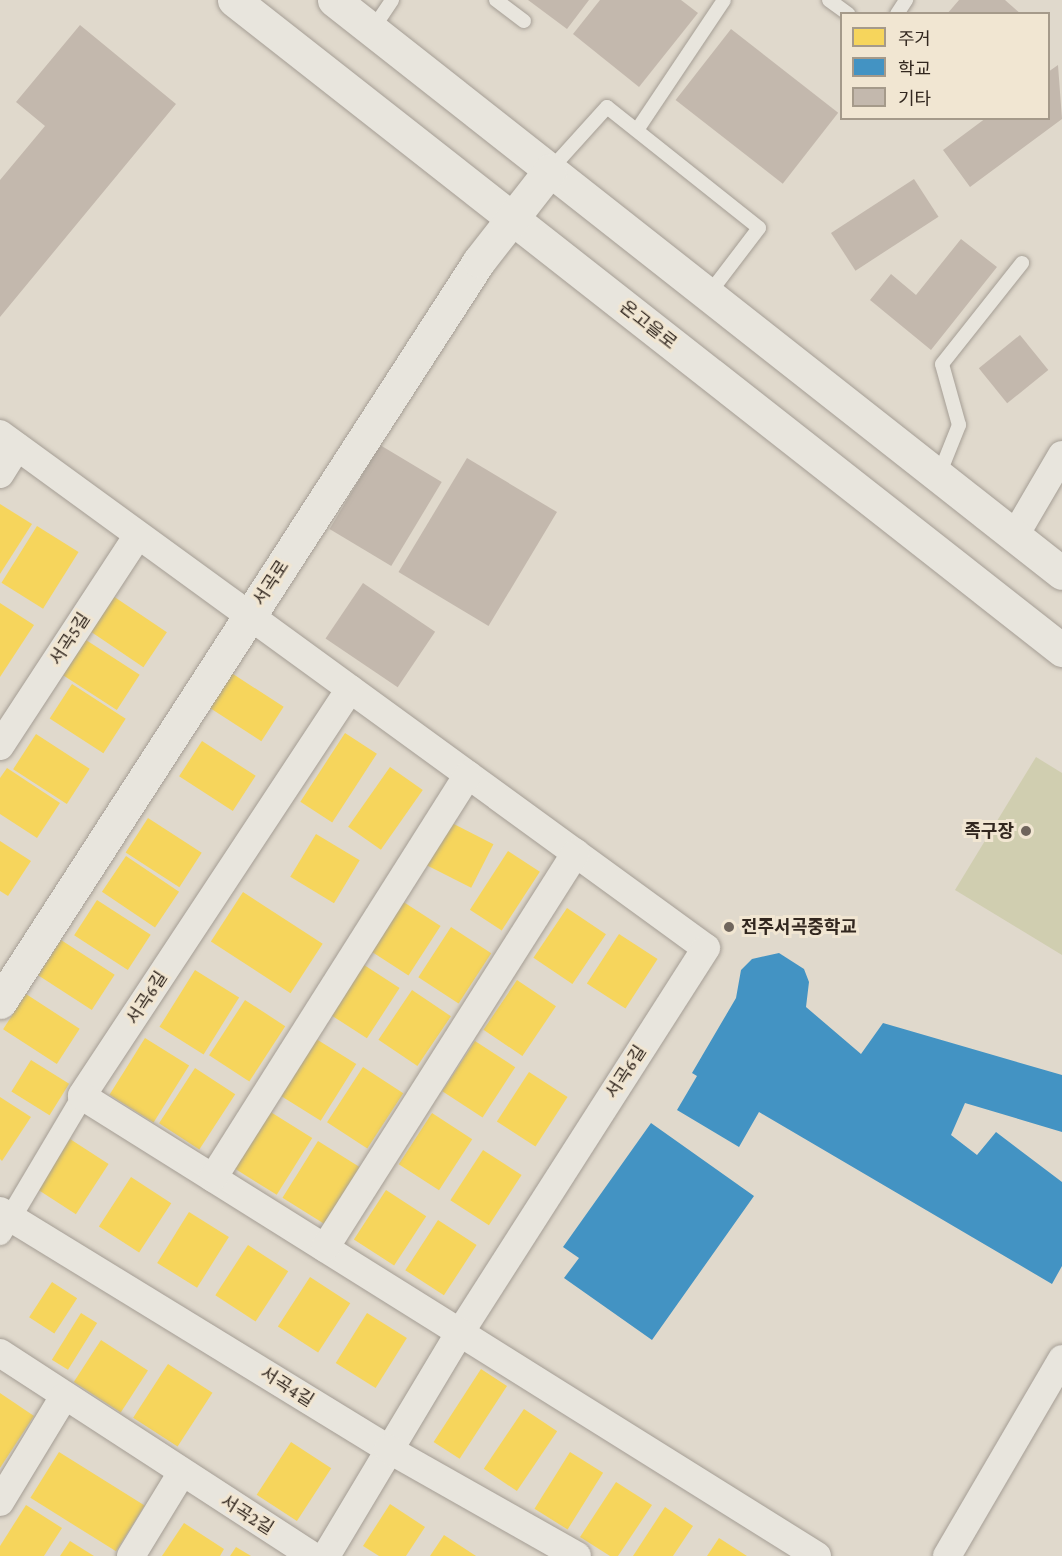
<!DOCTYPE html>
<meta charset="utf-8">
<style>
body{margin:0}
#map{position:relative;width:1062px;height:1556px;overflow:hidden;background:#e0d9cc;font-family:"Crimson Pro","Noto Sans KR",serif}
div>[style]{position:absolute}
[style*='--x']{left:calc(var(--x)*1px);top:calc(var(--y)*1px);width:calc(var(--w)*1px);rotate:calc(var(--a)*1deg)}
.green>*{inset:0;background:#d0ceb0}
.homes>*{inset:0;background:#f6d55c;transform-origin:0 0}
.schools>*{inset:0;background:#4393c3}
.building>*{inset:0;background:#c3b8ad;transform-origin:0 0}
.roads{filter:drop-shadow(0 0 2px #a59e95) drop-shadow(0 0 2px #a59e95)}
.service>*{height:14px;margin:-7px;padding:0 7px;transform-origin:7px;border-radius:7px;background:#e8e5dd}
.pedestrian>*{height:21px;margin:-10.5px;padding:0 10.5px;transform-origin:10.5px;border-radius:10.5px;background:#e8e5dd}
.minor>*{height:28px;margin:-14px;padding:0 14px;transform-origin:14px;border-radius:14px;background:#e8e5dd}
.tertiary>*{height:33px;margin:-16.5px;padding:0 16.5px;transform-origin:16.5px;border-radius:16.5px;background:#e8e5dd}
.dots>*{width:16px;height:16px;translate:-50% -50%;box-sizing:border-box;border:3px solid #f1e6d2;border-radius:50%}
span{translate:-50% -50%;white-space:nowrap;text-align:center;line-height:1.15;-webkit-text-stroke:6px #f1e6d2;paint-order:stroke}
.street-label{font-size:18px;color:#32271f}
.poi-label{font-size:18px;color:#32271f;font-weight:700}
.right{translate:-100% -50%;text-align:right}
.left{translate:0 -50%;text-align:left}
.legend{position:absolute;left:840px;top:12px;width:210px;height:108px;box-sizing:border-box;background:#f1e6d2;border:2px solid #a59a8a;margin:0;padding:8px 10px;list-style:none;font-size:18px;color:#32271f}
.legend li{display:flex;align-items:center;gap:12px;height:30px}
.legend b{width:30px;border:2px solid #a59a8a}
</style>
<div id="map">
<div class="green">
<div style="clip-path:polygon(1036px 757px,1062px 773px,1062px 955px,955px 890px)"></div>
</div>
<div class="homes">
<div style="clip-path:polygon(0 504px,32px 524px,0 574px)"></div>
<div style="left:37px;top:526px;width:49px;height:67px;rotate:32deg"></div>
<div style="left:113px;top:596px;width:65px;height:42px;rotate:34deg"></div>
<div style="clip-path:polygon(0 603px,34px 625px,0 677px)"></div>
<div style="left:86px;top:640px;width:64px;height:42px;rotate:33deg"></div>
<div style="left:230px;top:672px;width:64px;height:41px;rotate:33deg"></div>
<div style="left:72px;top:684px;width:64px;height:41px;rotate:33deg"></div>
<div style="left:345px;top:733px;width:38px;height:82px;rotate:33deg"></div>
<div style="left:36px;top:734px;width:64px;height:42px;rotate:33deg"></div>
<div style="left:202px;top:741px;width:64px;height:42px;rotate:33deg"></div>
<div style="left:390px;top:767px;width:40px;height:73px;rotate:35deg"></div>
<div style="clip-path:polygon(7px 768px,60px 803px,37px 838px,0 814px,0 778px)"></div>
<div style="left:148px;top:818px;width:64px;height:41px;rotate:33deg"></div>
<div style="left:448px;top:821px;width:51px;height:49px;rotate:27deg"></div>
<div style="left:316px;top:834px;width:51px;height:50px;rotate:31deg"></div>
<div style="clip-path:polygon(0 841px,31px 861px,8px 896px,0 891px)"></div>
<div style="left:508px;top:851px;width:38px;height:70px;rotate:33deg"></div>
<div style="left:126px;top:856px;width:64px;height:43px;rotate:34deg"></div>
<div style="left:243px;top:892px;width:95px;height:59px;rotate:33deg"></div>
<div style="left:97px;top:900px;width:64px;height:42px;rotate:33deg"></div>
<div style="left:402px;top:901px;width:46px;height:59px;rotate:33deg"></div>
<div style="left:567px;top:908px;width:47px;height:60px;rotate:34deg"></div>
<div style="left:451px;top:927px;width:48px;height:60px;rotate:33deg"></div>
<div style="left:619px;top:934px;width:46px;height:59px;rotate:33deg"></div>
<div style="left:61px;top:940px;width:64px;height:42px;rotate:33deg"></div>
<div style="left:361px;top:963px;width:46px;height:60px;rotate:33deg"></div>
<div style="left:195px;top:970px;width:52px;height:67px;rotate:32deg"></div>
<div style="left:517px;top:980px;width:47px;height:60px;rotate:34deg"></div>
<div style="left:412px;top:990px;width:47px;height:60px;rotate:34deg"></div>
<div style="left:26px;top:994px;width:64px;height:42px;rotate:33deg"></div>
<div style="left:245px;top:1000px;width:48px;height:66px;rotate:33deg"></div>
<div style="left:313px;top:1037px;width:51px;height:67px;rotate:32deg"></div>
<div style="left:145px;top:1038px;width:52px;height:67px;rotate:32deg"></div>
<div style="left:475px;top:1041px;width:48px;height:60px;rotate:33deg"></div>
<div style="left:31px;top:1060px;width:45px;height:37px;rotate:32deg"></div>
<div style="left:363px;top:1067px;width:48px;height:66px;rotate:33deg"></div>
<div style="left:195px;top:1068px;width:48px;height:66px;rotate:33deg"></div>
<div style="left:529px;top:1072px;width:46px;height:59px;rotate:33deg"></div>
<div style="clip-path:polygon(0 1097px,31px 1117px,2px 1161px,0 1159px)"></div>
<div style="left:269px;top:1111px;width:51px;height:67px;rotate:32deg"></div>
<div style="left:432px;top:1113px;width:48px;height:61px;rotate:33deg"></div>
<div style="left:70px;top:1139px;width:46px;height:60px;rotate:33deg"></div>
<div style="left:318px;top:1141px;width:49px;height:67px;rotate:32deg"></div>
<div style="left:483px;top:1150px;width:46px;height:60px;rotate:33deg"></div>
<div style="left:131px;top:1177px;width:48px;height:59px;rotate:33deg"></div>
<div style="left:386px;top:1190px;width:48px;height:59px;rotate:33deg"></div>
<div style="left:189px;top:1212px;width:47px;height:60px;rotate:32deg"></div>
<div style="left:438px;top:1220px;width:46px;height:60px;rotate:33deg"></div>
<div style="left:248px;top:1245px;width:48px;height:60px;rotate:33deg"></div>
<div style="left:310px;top:1277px;width:48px;height:59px;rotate:33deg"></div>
<div style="left:52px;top:1282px;width:30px;height:42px;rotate:33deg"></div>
<div style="left:81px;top:1313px;width:19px;height:55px;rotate:32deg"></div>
<div style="left:367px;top:1313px;width:47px;height:59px;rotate:32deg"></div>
<div style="left:101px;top:1340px;width:56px;height:50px;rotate:33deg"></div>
<div style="left:168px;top:1364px;width:53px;height:64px;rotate:33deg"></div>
<div style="left:481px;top:1369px;width:31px;height:87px;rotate:33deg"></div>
<div style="clip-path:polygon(0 1393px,34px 1416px,0 1468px)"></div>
<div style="left:524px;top:1409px;width:40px;height:72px;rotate:34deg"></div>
<div style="left:291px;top:1442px;width:48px;height:63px;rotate:33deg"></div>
<div style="left:59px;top:1452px;width:101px;height:54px;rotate:32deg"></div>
<div style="left:570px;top:1452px;width:39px;height:67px;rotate:32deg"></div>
<div style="clip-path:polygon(616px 1482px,652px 1505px,618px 1556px,610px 1556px,580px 1537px)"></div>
<div style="clip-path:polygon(390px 1504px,425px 1527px,406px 1556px,379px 1556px,363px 1546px)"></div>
<div style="clip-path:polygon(26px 1505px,62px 1528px,44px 1556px,0 1556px,0 1546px)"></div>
<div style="clip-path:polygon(665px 1507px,693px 1526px,673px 1556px,633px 1556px)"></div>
<div style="clip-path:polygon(184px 1523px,224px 1549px,220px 1556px,162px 1556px)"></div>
<div style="clip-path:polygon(444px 1535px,476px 1556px,430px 1556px)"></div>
<div style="clip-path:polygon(719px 1538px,747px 1556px,707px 1556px)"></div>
<div style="clip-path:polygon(70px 1541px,94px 1556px,60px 1556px)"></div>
<div style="clip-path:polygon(236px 1547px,251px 1556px,230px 1556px)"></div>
</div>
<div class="schools">
<div style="clip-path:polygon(779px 953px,804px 969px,809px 982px,806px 1007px,861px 1054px,883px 1023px,1062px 1075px,1062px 1132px,965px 1103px,951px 1135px,977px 1155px,996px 1132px,1062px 1182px,1062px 1266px,1052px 1284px,759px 1112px,739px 1147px,677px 1110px,697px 1076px,692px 1073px,736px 998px,741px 970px,752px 959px)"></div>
<div style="clip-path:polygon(651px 1123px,754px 1196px,652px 1340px,564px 1278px,579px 1258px,563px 1247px)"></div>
</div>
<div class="building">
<div style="clip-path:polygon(528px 0,589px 0,567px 29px)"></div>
<div style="clip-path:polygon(600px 0,681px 0,698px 13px,639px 87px,573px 34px)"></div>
<div style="clip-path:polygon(959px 0,1005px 0,1021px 14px,947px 14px)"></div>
<div style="clip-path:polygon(80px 25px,176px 104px,0 317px,0 180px,45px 126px,16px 102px)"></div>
<div style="left:731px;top:29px;width:136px;height:90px;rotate:38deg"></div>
<div style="clip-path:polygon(1058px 65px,1062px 119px,970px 187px,943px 150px,986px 118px,1048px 118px,1048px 72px)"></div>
<div style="left:914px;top:179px;width:45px;height:99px;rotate:57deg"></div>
<div style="clip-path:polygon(961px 239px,997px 267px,931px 350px,870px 300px,891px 274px,916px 295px)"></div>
<div style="left:1020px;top:335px;width:45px;height:53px;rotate:51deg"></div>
<div style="left:380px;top:445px;width:72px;height:98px;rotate:31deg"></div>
<div style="left:467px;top:458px;width:105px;height:133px;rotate:31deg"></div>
<div style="left:363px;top:583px;width:87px;height:67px;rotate:34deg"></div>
</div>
<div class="roads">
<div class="service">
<div style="--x:496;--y:0;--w:35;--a:37"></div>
<div style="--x:829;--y:0;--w:24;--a:36"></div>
<div style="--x:897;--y:14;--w:17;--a:-57"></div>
<div style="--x:372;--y:30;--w:36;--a:-56"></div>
<div style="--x:637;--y:130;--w:156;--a:-56.2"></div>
<div style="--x:550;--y:170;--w:85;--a:-47.9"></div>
<div style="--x:607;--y:107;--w:194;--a:38.5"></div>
<div style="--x:759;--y:228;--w:84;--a:127.3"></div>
<div style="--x:939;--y:475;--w:54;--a:-68.2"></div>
<div style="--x:959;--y:425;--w:63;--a:-105.6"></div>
<div style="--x:942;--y:364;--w:129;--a:-51.6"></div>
</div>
<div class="pedestrian">
<div style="--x:0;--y:1234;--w:161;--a:-59.3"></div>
</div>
<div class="minor">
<div style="--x:0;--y:434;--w:873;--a:36.06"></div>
<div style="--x:706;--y:948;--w:456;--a:122.6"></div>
<div style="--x:460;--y:1332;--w:261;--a:120.9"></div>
<div style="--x:0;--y:474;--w:32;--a:-58"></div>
<div style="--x:1014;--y:537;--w:95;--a:-59.7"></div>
<div style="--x:350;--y:689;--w:487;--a:123.4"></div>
<div style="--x:82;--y:1096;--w:867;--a:32.04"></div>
<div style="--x:0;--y:746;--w:252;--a:-56.8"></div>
<div style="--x:213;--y:1178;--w:477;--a:-57.7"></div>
<div style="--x:0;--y:1211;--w:455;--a:31.5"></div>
<div style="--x:388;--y:1449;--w:217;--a:29.5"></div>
<div style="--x:325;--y:1248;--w:468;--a:-57.6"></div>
<div style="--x:0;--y:1353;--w:373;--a:33"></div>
<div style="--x:0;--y:1502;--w:122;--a:-58.8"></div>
<div style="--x:131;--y:1556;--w:96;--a:-58.6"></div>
<div style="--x:947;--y:1556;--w:228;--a:-59.7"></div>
</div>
<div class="tertiary">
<div style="--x:234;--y:0;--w:1053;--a:38.13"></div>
<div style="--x:334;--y:0;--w:926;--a:38.21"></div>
<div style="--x:0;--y:1002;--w:882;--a:-57.12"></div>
<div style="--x:479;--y:261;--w:115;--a:-52"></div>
</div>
</div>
<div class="dots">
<div style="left:1026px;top:831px;background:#6f655c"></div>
<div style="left:729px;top:927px;background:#6f655c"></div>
</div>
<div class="street-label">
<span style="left:648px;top:325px;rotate:38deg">온고을로</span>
<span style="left:271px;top:583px;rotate:-57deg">서곡로</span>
<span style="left:70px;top:639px;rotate:-57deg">서곡5길</span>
<span style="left:147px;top:998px;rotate:-57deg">서곡6길</span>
<span style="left:626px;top:1072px;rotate:-57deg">서곡6길</span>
<span style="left:287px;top:1387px;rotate:32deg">서곡4길</span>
<span style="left:247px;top:1515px;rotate:32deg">서곡2길</span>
</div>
<div class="poi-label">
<span class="right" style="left:1014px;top:831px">족구장</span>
<span class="left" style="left:741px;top:927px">전주서곡중학교</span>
</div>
<ul class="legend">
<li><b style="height:16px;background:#f6d55c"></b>주거</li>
<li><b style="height:16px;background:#4393c3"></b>학교</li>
<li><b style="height:16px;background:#c3b8ad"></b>기타</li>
</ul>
</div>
